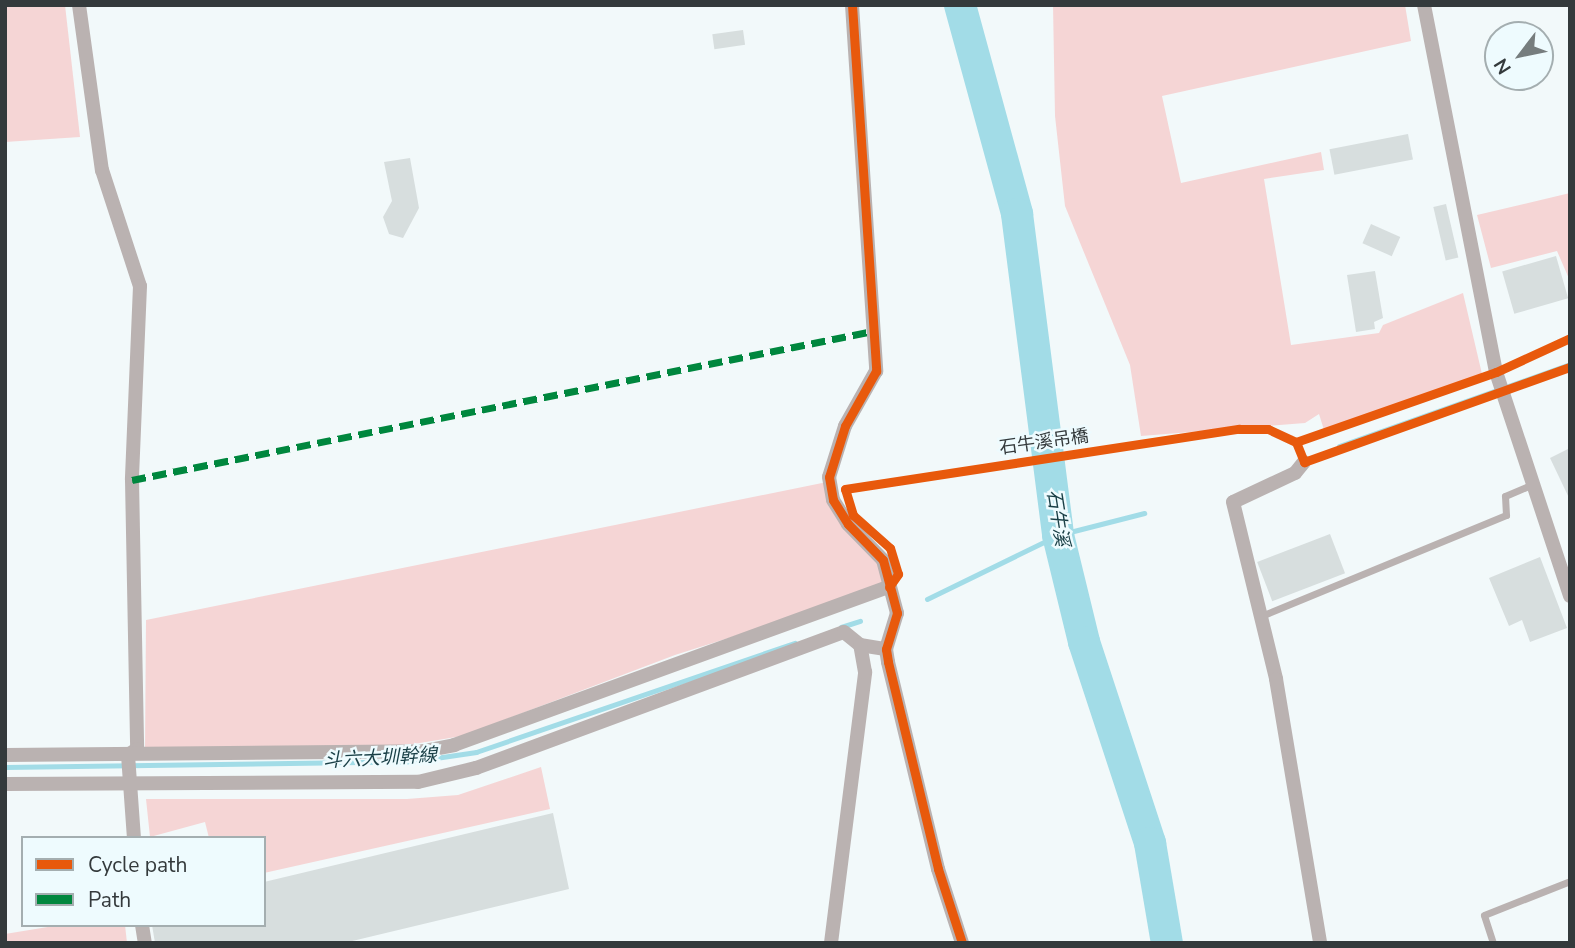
<!DOCTYPE html>
<meta charset="utf-8">
<style>
body{margin:0}
#map{position:relative;width:1575px;height:948px;overflow:hidden;background:#f2f9fa;font-family:"Nunito Sans","Noto Sans TC",sans-serif}
div>[style]{position:absolute}
[style*='--x']{left:calc(var(--x)*1px);top:calc(var(--y)*1px);width:calc(var(--w)*1px);rotate:calc(var(--a)*1deg)}
.green>*{inset:0;background:#f5d5d5}
.stream>*{height:5px;margin:-2.5px;padding:0 2.5px;transform-origin:2.5px;border-radius:2.5px;background:#a2dce7}
.river>*{height:32px;margin:-16px;padding:0 16px;transform-origin:16px;border-radius:16px;background:#a2dce7}
.building>*{inset:0;background:#d7dede;transform-origin:0 0}
.service>*{height:7px;margin:-3.5px;padding:0 3.5px;transform-origin:3.5px;border-radius:3.5px;background:#bab2b1}
.minor>*{height:14px;margin:-7px;padding:0 7px;transform-origin:7px;border-radius:7px;background:#bab2b1}
.quiet>*{height:7px;margin-top:-3.5px;transform-origin:0;background:repeating-linear-gradient(90deg,#00873e 0 14px,transparent 0 21px)}
.cycleway>*{height:9px;margin:-4.5px;padding:0 4.5px;transform-origin:4.5px;border-radius:4.5px;background:#e8590c}
span{translate:-50% -50%;white-space:nowrap;text-align:center;line-height:1.15;-webkit-text-stroke:5px #eefbfe;paint-order:stroke}
.street-label{font-size:18px;color:#343a3c}
.water-label{font-size:19px;color:#193f46;font-style:italic}
.frame{position:absolute;inset:0;border:7px solid #343a3c;pointer-events:none}
.legend{position:absolute;left:21px;top:836px;width:245px;height:91px;box-sizing:border-box;background:#eefbfe;border:2px solid #a4aeb0;margin:0;padding:9px 12px;list-style:none;font-size:21px;color:#343a3c}
.legend li{display:flex;align-items:center;gap:14px;height:35px}
.legend b{width:35px;border:2px solid #a4aeb0}
.north{position:absolute;left:1484px;top:21px;width:70px;height:70px;box-sizing:border-box;background:#eefbfe;border:2px solid #a4aeb0;border-radius:50%;rotate:238deg;font-size:19px;font-weight:700;line-height:28px;text-align:center;color:#343a3c}
.north::after{content:'';display:block;margin:auto;width:24px;height:32px;background:#767d7e;clip-path:polygon(50% 0,100% 100%,50% 72%,0 100%)}
</style>
<div id="map">
<div class="green">
<div style="clip-path:polygon(5px 5px,65px 5px,80px 137px,5px 142px)"></div>
<div style="clip-path:polygon(1053px 5px,1405px 5px,1411px 41px,1162px 96px,1181px 183px,1321px 152px,1324px 170px,1264px 179px,1291px 345px,1379px 333px,1383px 325px,1463px 293px,1482px 374px,1324px 430px,1319px 414px,1305px 423px,1141px 436px,1130px 365px,1065px 206px,1055px 116px)"></div>
<div style="clip-path:polygon(1570px 193px,1570px 281px,1557px 251px,1491px 268px,1477px 215px)"></div>
<div style="clip-path:polygon(827px 482px,854px 537px,885px 558px,889px 587px,675px 655px,462px 736px,408px 745px,145px 751px,146px 620px)"></div>
<div style="clip-path:polygon(541px 767px,550px 809px,264px 873px,264px 838px,209px 838px,205px 822px,150px 837px,146px 799px,407px 799px,458px 795px)"></div>
<div style="clip-path:polygon(60px 925px,125px 925px,127px 943px,5px 943px,5px 934px)"></div>
</div>
<div class="stream">
<div style="--x:1339;--y:446;--w:245;--a:-19.5"></div>
<div style="--x:927;--y:599;--w:146;--a:-26"></div>
<div style="--x:1058;--y:535;--w:89;--a:-14.3"></div>
<div style="--x:841;--y:627;--w:20;--a:-18"></div>
<div style="--x:5;--y:767;--w:410;--a:-0.8"></div>
<div style="--x:415;--y:761;--w:62;--a:-8.4"></div>
<div style="--x:476;--y:752;--w:337;--a:-18.9"></div>
</div>
<div class="river">
<div style="--x:960;--y:5;--w:217;--a:74.7"></div>
<div style="--x:1017;--y:214;--w:324;--a:82.7"></div>
<div style="--x:1058;--y:535;--w:110;--a:76.3"></div>
<div style="--x:1084;--y:642;--w:212;--a:71.8"></div>
<div style="--x:1150;--y:843;--w:101;--a:80.4"></div>
</div>
<div class="building">
<div style="left:743px;top:30px;width:15px;height:31px;rotate:82deg"></div>
<div style="left:1408px;top:134px;width:26px;height:80px;rotate:79deg"></div>
<div style="clip-path:polygon(410px 158px,419px 208px,403px 238px,389px 234px,383px 217px,392px 201px,384px 162px)"></div>
<div style="left:1446px;top:204px;width:55px;height:13px;rotate:77deg"></div>
<div style="left:1371px;top:224px;width:32px;height:21px;rotate:24deg"></div>
<div style="left:1556px;top:256px;width:44px;height:56px;rotate:74deg"></div>
<div style="clip-path:polygon(1375px 271px,1383px 318px,1374px 322px,1375px 329px,1356px 332px,1347px 275px)"></div>
<div style="clip-path:polygon(1570px 448px,1570px 500px,1550px 458px)"></div>
<div style="left:1330px;top:534px;width:42px;height:78px;rotate:69deg"></div>
<div style="clip-path:polygon(1540px 557px,1567px 628px,1530px 642px,1522px 620px,1509px 626px,1489px 578px)"></div>
<div style="clip-path:polygon(553px 813px,569px 889px,344px 943px,155px 943px,152px 925px,264px 925px,264px 882px)"></div>
</div>
<div class="service">
<div style="--x:1261;--y:616;--w:265;--a:-22.4"></div>
<div style="--x:1506;--y:515;--w:19;--a:-93"></div>
<div style="--x:1505;--y:496;--w:30;--a:-23"></div>
<div style="--x:1493;--y:943;--w:29;--a:-108"></div>
<div style="--x:1484;--y:915;--w:92;--a:-21.6"></div>
</div>
<div class="minor">
<div style="--x:79;--y:5;--w:167;--a:82.1"></div>
<div style="--x:102;--y:170;--w:122;--a:71.9"></div>
<div style="--x:140;--y:286;--w:194;--a:92.4"></div>
<div style="--x:132;--y:480;--w:269;--a:88.9"></div>
<div style="--x:137;--y:749;--w:11;--a:146"></div>
<div style="--x:128;--y:755;--w:83;--a:85.9"></div>
<div style="--x:852;--y:5;--w:367;--a:86.2"></div>
<div style="--x:876;--y:371;--w:63;--a:119.4"></div>
<div style="--x:845;--y:426;--w:53;--a:107.4"></div>
<div style="--x:829;--y:477;--w:23;--a:80"></div>
<div style="--x:833;--y:500;--w:28;--a:58"></div>
<div style="--x:848;--y:524;--w:50;--a:45.8"></div>
<div style="--x:883;--y:560;--w:55;--a:75.2"></div>
<div style="--x:897;--y:613;--w:38;--a:107"></div>
<div style="--x:886;--y:649;--w:13;--a:81"></div>
<div style="--x:888;--y:662;--w:213;--a:76.4"></div>
<div style="--x:938;--y:869;--w:78;--a:72"></div>
<div style="--x:1424;--y:5;--w:374;--a:78.9"></div>
<div style="--x:1496;--y:372;--w:236;--a:71.7"></div>
<div style="--x:1304;--y:462;--w:14;--a:129"></div>
<div style="--x:1295;--y:473;--w:68;--a:154.9"></div>
<div style="--x:1233;--y:502;--w:182;--a:76.3"></div>
<div style="--x:1276;--y:679;--w:268;--a:80.5"></div>
<div style="--x:5;--y:755;--w:419;--a:-0.5"></div>
<div style="--x:424;--y:751;--w:31;--a:-11"></div>
<div style="--x:454;--y:745;--w:463;--a:-20"></div>
<div style="--x:5;--y:784;--w:413;--a:-0.3"></div>
<div style="--x:418;--y:782;--w:60;--a:-13.6"></div>
<div style="--x:476;--y:768;--w:392;--a:-20.3"></div>
<div style="--x:844;--y:632;--w:21;--a:39"></div>
<div style="--x:860;--y:645;--w:26;--a:9"></div>
<div style="--x:142;--y:925;--w:18;--a:81"></div>
<div style="--x:831;--y:943;--w:273;--a:-82.8"></div>
<div style="--x:865;--y:672;--w:27;--a:-100"></div>
</div>
<div class="quiet">
<div style="--x:132;--y:480;--w:756;--a:-11.37"></div>
</div>
<div class="cycleway">
<div style="--x:852;--y:5;--w:367;--a:86.2"></div>
<div style="--x:876;--y:371;--w:63;--a:119.4"></div>
<div style="--x:845;--y:426;--w:53;--a:107.4"></div>
<div style="--x:829;--y:477;--w:23;--a:80"></div>
<div style="--x:833;--y:500;--w:28;--a:58"></div>
<div style="--x:848;--y:524;--w:50;--a:45.8"></div>
<div style="--x:883;--y:560;--w:55;--a:75.2"></div>
<div style="--x:897;--y:613;--w:38;--a:107"></div>
<div style="--x:886;--y:649;--w:13;--a:81"></div>
<div style="--x:888;--y:662;--w:213;--a:76.4"></div>
<div style="--x:938;--y:869;--w:78;--a:72"></div>
<div style="--x:1570;--y:338;--w:81;--a:155.3"></div>
<div style="--x:1496;--y:372;--w:212;--a:160.7"></div>
<div style="--x:1296;--y:442;--w:22;--a:68"></div>
<div style="--x:1304;--y:462;--w:282;--a:-19.7"></div>
<div style="--x:889;--y:587;--w:16;--a:-55"></div>
<div style="--x:898;--y:574;--w:27;--a:-107"></div>
<div style="--x:890;--y:548;--w:50;--a:-138.3"></div>
<div style="--x:853;--y:515;--w:27;--a:-107"></div>
<div style="--x:845;--y:489;--w:399;--a:-8.7"></div>
<div style="--x:1239;--y:429;--w:29;--a:0"></div>
<div style="--x:1268;--y:429;--w:31;--a:25"></div>
</div>
<div class="street-label">
<span style="left:1044px;top:442px;rotate:-8deg">石牛溪吊橋</span>
</div>
<div class="water-label">
<span style="left:1057px;top:518px;rotate:81deg">石牛溪</span>
<span style="left:380px;top:759px;rotate:-3deg">斗六大圳幹線</span>
</div>
<div class="frame"></div>
<ul class="legend">
<li><b style="height:9px;background:#e8590c"></b>Cycle path</li>
<li><b style="height:9px;background:#00873e"></b>Path</li>
</ul>
<div class="north">N</div>
</div>
